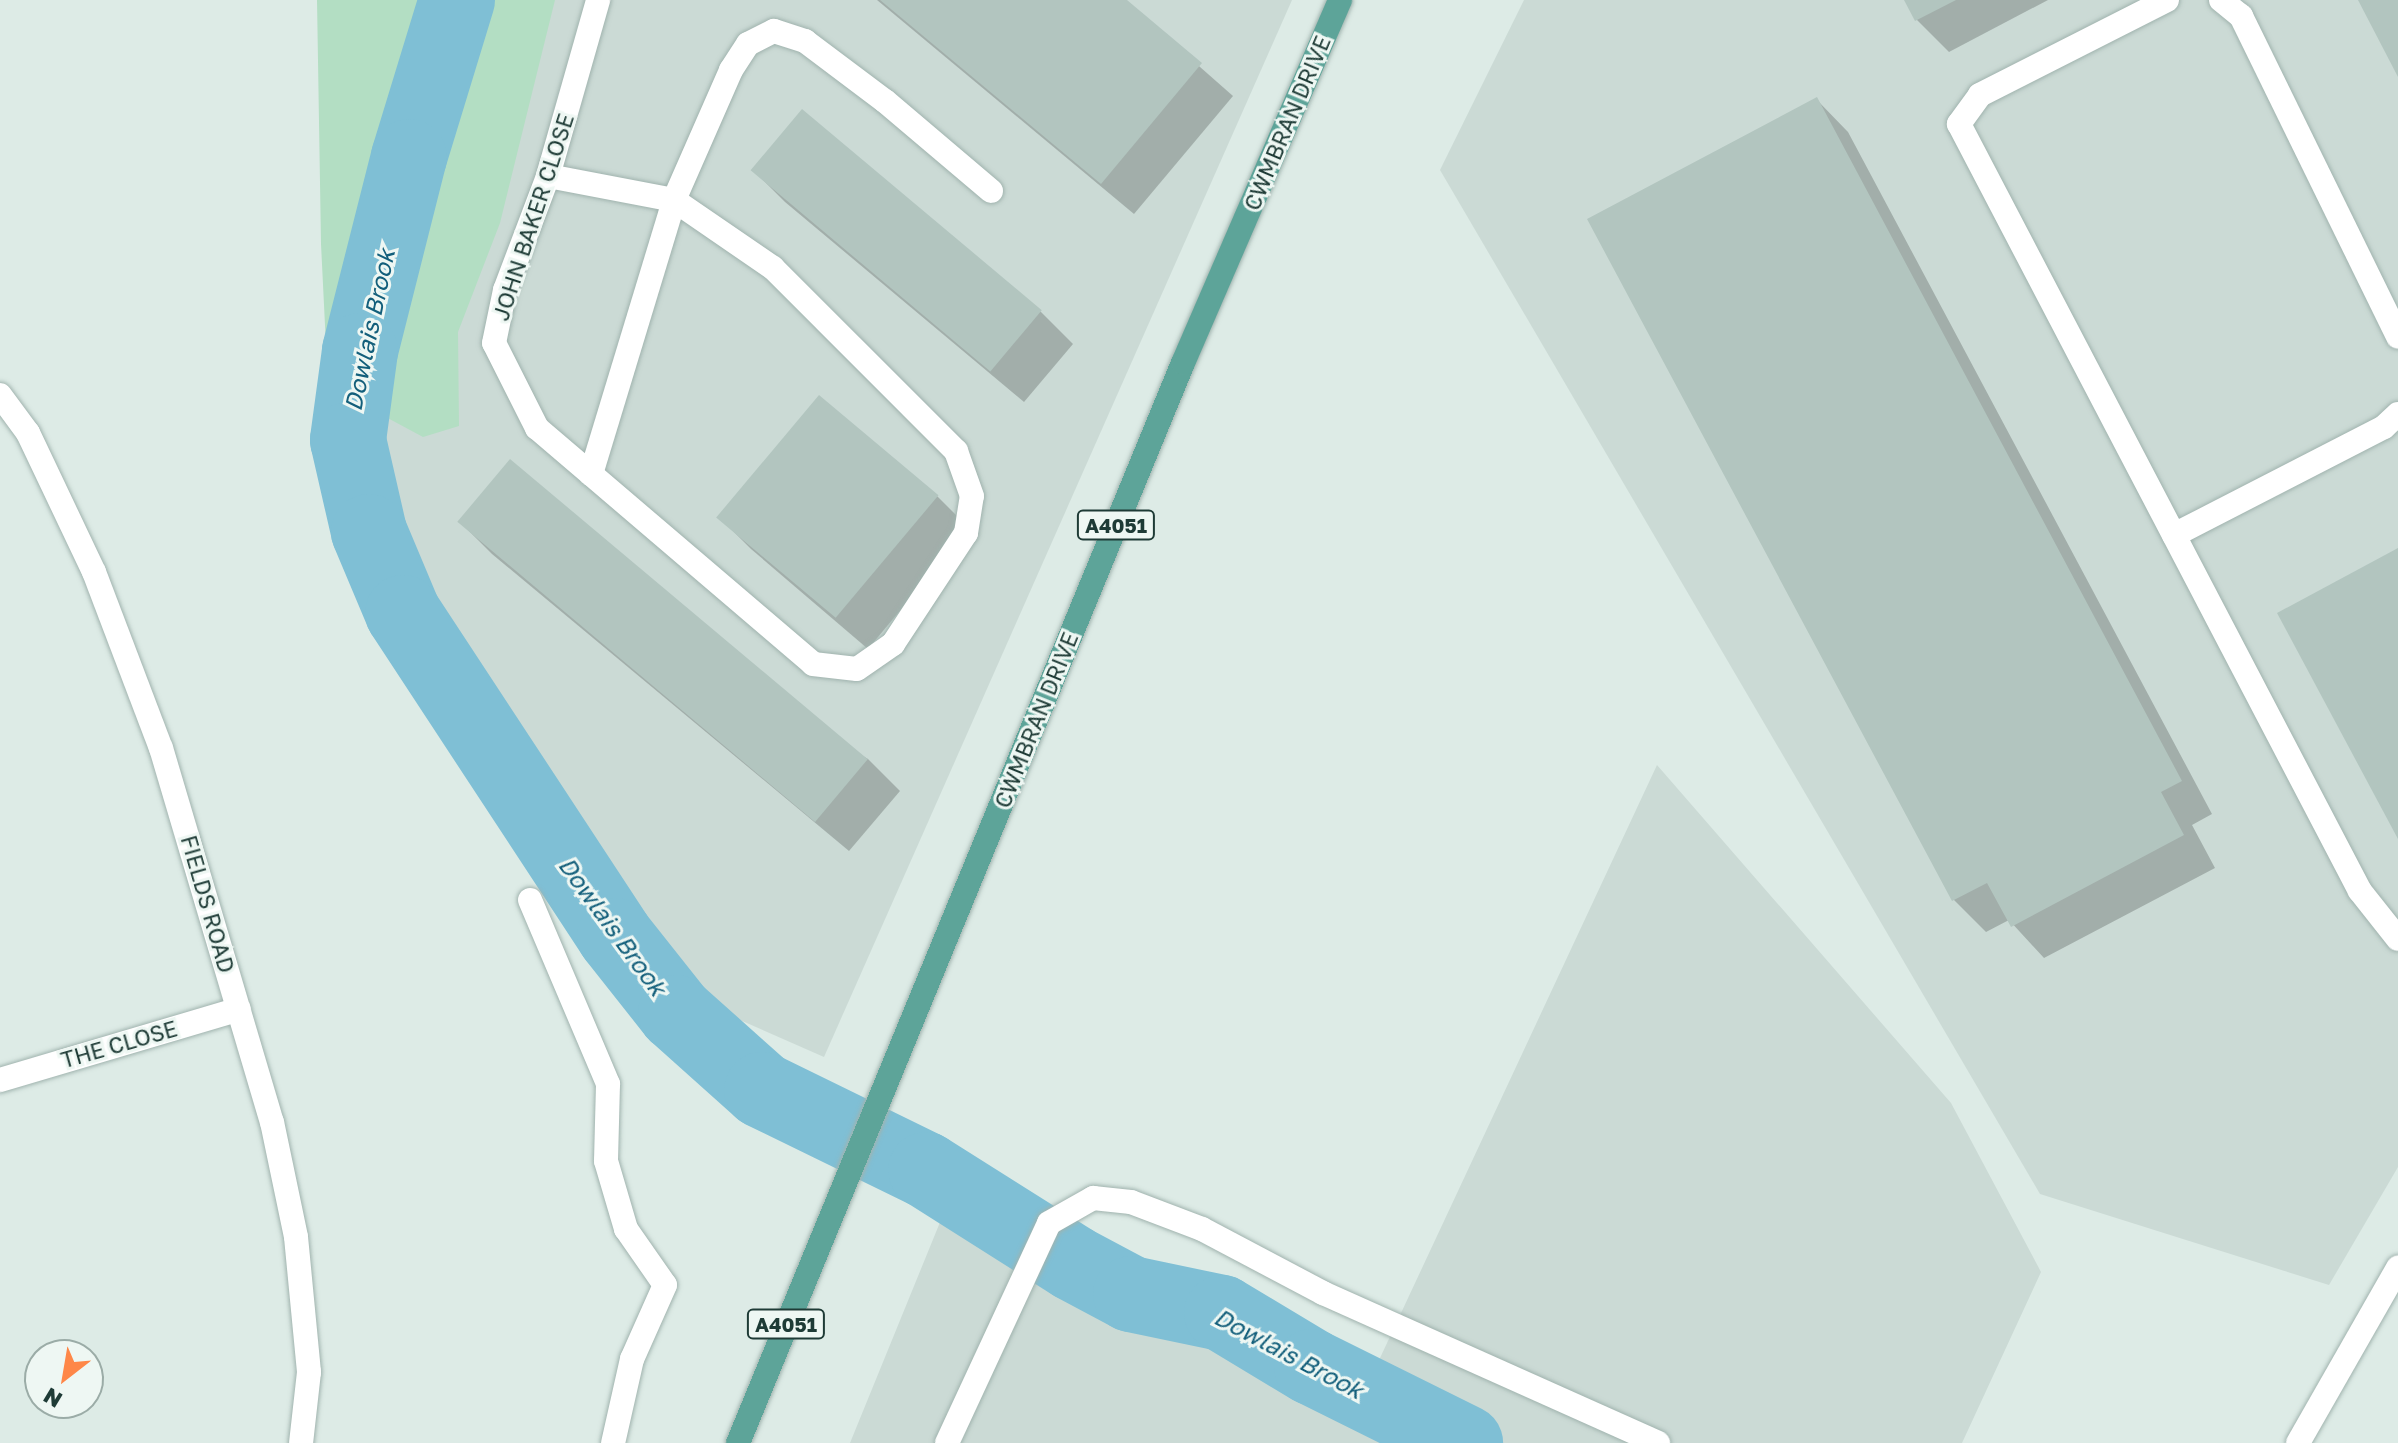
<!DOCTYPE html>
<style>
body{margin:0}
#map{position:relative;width:2398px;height:1443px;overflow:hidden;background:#ddebe6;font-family:"Golos Text",sans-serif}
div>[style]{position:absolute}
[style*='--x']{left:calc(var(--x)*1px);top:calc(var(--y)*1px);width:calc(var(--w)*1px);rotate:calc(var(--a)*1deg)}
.built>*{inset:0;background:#cbdad5}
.green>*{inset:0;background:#b3dec3}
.shadow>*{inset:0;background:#0003}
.river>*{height:76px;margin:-38px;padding:0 38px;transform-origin:38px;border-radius:38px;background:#7fbfd5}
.building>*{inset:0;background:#b2c5bf;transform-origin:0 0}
.roads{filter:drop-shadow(0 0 2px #a0b3ae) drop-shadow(0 0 2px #a0b3ae)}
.service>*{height:24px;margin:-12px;padding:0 12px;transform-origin:12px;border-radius:12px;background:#fff}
.minor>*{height:24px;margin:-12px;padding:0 12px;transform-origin:12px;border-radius:12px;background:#fff}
.primary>*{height:24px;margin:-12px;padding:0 12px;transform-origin:12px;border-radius:12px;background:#5da499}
span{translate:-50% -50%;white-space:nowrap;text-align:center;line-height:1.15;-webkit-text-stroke:6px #eef7f3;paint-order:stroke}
.shield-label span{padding:2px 6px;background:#eef7f3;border:2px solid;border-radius:6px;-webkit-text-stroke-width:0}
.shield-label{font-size:20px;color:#1e3b36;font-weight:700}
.street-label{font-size:22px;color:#1e3b36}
.water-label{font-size:24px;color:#135f7b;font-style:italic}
.north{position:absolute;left:24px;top:1339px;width:80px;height:80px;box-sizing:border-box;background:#eef7f3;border:2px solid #9baca7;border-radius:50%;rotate:211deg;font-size:22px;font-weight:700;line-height:32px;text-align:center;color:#1e3b36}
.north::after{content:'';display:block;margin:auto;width:28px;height:36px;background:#fe8748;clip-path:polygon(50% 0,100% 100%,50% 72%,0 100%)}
</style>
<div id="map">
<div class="built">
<div style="clip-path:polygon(445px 0,1292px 0,824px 1057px,708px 1006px,556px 830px,390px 618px,342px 318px)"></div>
<div style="clip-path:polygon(1524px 0,2398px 0,2398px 1167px,2329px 1285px,2040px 1194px,1440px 170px)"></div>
<div style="clip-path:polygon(1657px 765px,1951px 1103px,2041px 1272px,1962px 1443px,850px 1443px,945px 1210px,1373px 1373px)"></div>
</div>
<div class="green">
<div style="clip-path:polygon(317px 0,555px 0,500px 223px,458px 332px,459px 426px,423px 437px,328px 386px,321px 244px)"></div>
</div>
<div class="shadow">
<div style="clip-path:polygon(877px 0,1124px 0,1233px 96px,1134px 214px)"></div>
<div style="clip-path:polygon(1906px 0,2048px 0,1949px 52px,1917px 20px)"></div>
<div style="clip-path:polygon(1816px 99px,1848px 132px,2212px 814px,2192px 825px,2215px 868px,2044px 958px,2009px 920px,1986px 932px,1954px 900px)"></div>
<div style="clip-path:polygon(802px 112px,1041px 312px,1073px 344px,1024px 402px,785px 202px,753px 170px)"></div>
<div style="clip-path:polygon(937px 496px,969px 528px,868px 649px,751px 549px,719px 517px)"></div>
<div style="clip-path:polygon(460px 522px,868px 759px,900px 791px,849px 851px,492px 554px)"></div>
</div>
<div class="river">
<div style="--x:457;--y:0;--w:164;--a:107"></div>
<div style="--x:409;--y:157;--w:200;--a:104.2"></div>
<div style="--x:360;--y:351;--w:90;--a:97.7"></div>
<div style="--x:348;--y:440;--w:94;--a:77.1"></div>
<div style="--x:369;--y:532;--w:88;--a:67.2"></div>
<div style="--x:403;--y:613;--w:386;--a:56.7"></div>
<div style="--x:615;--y:936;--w:98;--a:51.6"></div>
<div style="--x:676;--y:1013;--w:115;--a:41.8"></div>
<div style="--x:762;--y:1090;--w:182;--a:26"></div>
<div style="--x:926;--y:1170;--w:174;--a:32.3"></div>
<div style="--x:1073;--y:1263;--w:66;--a:28.1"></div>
<div style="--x:1131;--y:1294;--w:93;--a:11.8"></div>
<div style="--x:1222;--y:1313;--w:105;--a:31"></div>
<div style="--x:1312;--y:1367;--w:171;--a:26.4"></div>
</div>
<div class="building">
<div style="clip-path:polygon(880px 0,1127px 0,1202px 63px,1101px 184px)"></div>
<div style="clip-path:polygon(1904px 0,1956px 0,1915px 21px)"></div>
<div style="clip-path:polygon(2358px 0,2398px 0,2398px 77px)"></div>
<div style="clip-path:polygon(1817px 97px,2182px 781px,2161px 792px,2184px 835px,2011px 927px,1987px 883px,1952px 901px,1587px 219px)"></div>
<div style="left:802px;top:109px;width:313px;height:80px;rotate:40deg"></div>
<div style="left:819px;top:395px;width:156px;height:160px;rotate:40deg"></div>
<div style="left:510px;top:459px;width:467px;height:82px;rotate:40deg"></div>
<div style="clip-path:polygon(2398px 548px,2398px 839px,2277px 613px)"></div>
</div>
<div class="roads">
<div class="service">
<div style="--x:2167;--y:0;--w:210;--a:153.1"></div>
<div style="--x:1980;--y:95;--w:36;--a:126"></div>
<div style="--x:1959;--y:124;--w:865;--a:62.4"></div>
<div style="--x:2360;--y:891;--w:61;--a:51.6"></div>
<div style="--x:2221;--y:0;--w:26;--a:39"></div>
<div style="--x:2241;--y:16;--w:357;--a:63.9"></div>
<div style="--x:537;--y:428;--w:363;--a:40.5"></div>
<div style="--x:813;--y:664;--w:44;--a:6.5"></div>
<div style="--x:857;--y:669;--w:44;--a:-34.8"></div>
<div style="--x:893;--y:644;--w:133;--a:-56.7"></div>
<div style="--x:966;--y:533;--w:37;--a:-81"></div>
<div style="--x:972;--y:496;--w:48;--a:-109.6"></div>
<div style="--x:956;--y:451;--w:259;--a:-135"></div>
<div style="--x:773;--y:268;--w:120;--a:-145.5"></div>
<div style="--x:674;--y:200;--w:128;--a:-169.2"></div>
<div style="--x:591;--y:474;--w:286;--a:-73.1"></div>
<div style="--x:674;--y:200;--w:142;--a:-66.3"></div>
<div style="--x:731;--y:70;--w:31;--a:-57"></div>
<div style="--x:748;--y:44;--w:29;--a:-27"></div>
<div style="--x:774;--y:31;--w:33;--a:18"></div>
<div style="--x:805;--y:41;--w:100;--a:36.9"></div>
<div style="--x:885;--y:101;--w:139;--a:40.3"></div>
<div style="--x:2174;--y:535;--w:236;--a:-27.2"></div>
<div style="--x:2384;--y:427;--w:19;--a:-43"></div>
<div style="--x:530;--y:900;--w:200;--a:67"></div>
<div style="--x:608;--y:1084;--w:77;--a:91.5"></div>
<div style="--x:606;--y:1161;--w:71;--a:73.6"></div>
<div style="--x:626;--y:1229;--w:68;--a:55.1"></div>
<div style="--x:665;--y:1285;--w:81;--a:114"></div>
<div style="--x:632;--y:1359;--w:86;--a:102.7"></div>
<div style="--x:947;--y:1443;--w:242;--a:-65.1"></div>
<div style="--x:1049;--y:1223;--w:51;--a:-29.6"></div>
<div style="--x:1093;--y:1198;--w:38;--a:6"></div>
<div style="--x:1131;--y:1202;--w:76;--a:20.8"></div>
<div style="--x:1202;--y:1229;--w:137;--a:27.9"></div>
<div style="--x:1323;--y:1293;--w:367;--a:24.1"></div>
</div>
<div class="minor">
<div style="--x:0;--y:395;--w:47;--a:53.6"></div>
<div style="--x:28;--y:433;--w:154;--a:64.6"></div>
<div style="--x:94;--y:572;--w:188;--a:69.2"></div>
<div style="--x:161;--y:748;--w:390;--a:73.5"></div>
<div style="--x:272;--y:1122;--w:117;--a:78.2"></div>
<div style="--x:296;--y:1237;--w:136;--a:84.5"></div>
<div style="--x:309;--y:1372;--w:71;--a:96.4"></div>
<div style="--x:537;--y:428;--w:95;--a:-116.8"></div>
<div style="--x:494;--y:343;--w:54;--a:-78.3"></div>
<div style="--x:505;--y:290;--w:122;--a:-69.3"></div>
<div style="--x:548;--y:176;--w:183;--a:-74.1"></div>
<div style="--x:0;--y:1080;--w:249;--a:-16.5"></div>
<div style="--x:2298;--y:1443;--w:202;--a:-60.3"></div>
</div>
<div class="primary">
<div style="--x:738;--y:1443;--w:1168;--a:-67.61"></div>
<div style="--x:1183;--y:363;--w:395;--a:-66.6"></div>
</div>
</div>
<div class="shield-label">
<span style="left:1116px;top:525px">A4051</span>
<span style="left:786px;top:1324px">A4051</span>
</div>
<div class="street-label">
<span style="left:1287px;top:123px;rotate:-67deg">CWMBRAN DRIVE</span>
<span style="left:533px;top:217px;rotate:-72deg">JOHN BAKER CLOSE</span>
<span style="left:1036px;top:720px;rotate:-68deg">CWMBRAN DRIVE</span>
<span style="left:208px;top:904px;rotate:74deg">FIELDS ROAD</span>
<span style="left:119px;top:1044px;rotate:-16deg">THE CLOSE</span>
</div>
<div class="water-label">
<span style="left:369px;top:330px;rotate:-78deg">Dowlais Brook</span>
<span style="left:613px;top:926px;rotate:54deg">Dowlais Brook</span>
<span style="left:1289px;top:1353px;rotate:28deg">Dowlais Brook</span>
</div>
<div class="north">N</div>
</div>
